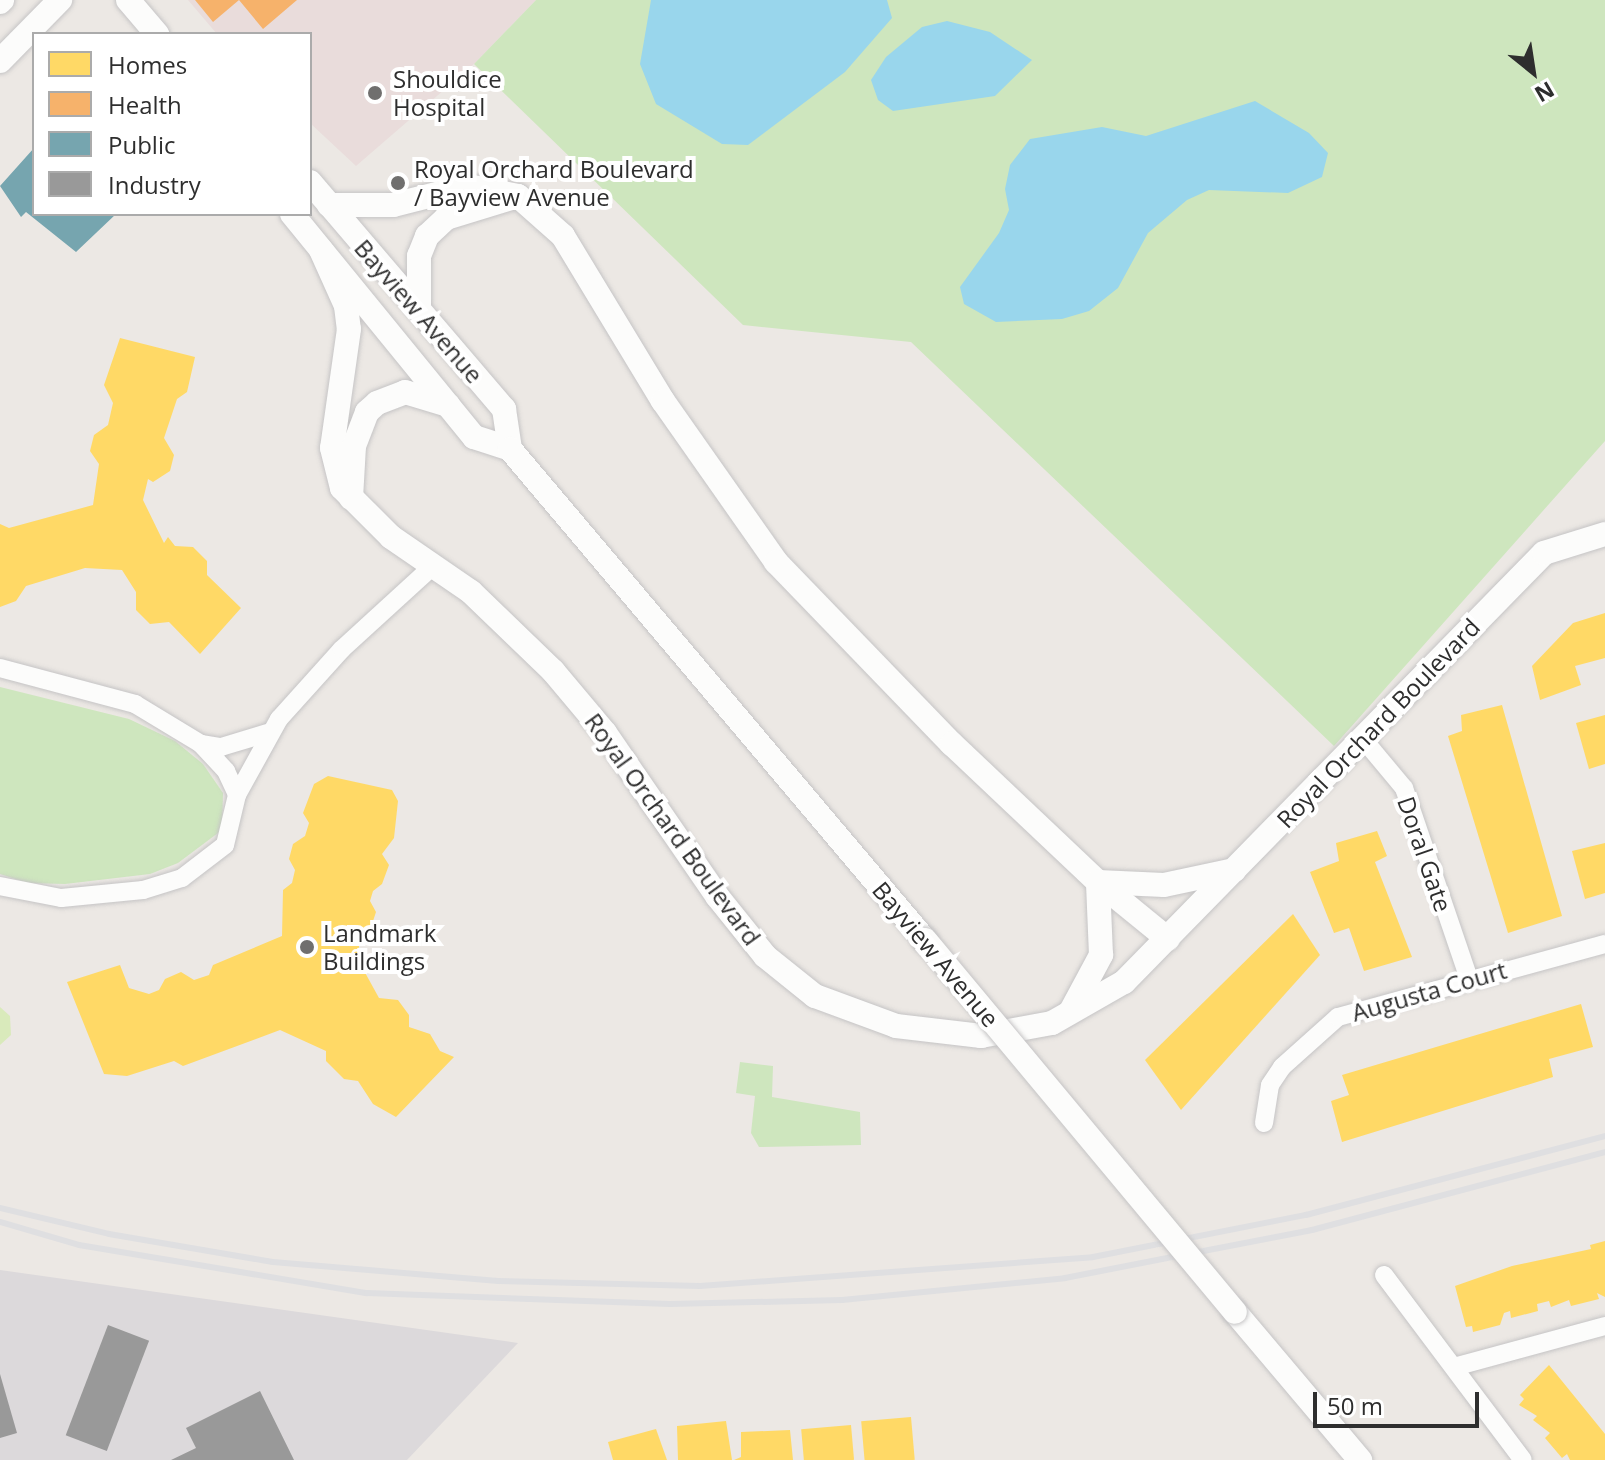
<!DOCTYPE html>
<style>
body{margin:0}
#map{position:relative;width:1605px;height:1460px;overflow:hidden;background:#ece8e4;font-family:"Open Sans",sans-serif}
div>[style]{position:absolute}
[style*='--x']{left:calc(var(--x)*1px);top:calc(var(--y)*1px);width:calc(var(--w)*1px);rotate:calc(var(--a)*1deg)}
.industrial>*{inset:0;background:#dcd9db}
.medical>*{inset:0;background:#e9dcdb}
.green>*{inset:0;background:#cee6be}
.pitch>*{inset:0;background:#d9eabb}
.water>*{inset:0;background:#99d6ec}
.homes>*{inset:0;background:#ffd966;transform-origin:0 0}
.health>*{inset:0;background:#f6b26b}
.public>*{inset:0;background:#76a5af}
.industry>*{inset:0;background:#999;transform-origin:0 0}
.roads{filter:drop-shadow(0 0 2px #c5c4c5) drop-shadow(0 0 2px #c5c4c5)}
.street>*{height:18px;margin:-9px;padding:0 9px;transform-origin:9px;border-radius:9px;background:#fcfcfb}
.secondary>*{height:24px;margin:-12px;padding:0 12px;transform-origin:12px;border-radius:12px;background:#fcfcfb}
.rail>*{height:6px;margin:-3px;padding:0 3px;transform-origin:3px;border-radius:3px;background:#dfdfe1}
.bridges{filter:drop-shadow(0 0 2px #c5c4c5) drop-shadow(0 0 2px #c5c4c5)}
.secondary-bridge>*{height:24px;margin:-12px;padding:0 12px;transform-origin:12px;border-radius:12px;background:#fcfcfb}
.dots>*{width:22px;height:22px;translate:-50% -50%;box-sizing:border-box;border:4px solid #fff;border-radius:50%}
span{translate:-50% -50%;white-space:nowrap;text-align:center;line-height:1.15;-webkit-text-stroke:8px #fff;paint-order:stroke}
.poi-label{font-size:24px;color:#2e2e2e}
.left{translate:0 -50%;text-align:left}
.street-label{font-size:24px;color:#2e2e2e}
.legend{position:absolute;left:32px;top:32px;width:280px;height:184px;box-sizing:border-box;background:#fff;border:2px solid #ababab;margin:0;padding:10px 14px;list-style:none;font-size:24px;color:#2e2e2e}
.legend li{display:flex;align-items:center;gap:16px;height:40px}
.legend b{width:40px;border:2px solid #ababab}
.north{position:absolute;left:1493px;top:32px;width:80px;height:80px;-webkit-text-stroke:6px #fff;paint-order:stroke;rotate:150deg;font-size:22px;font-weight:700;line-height:32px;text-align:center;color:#2e2e2e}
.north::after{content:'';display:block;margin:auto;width:28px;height:36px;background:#2e2e2e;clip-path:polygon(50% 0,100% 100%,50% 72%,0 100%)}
.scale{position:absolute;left:1313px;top:1392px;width:166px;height:36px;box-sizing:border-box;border:4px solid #2e2e2e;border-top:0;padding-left:10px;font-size:24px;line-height:28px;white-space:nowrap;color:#2e2e2e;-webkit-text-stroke:6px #fff;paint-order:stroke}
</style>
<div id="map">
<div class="industrial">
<div style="clip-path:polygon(0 1270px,518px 1343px,407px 1460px,0 1460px)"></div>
</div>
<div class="medical">
<div style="clip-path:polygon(188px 0,536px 0,474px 64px,356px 166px,310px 123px,310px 34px,217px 34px)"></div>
</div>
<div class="green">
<div style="clip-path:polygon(536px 0,1605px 0,1605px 441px,1334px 746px,911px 342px,743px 325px,474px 64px)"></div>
<div style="clip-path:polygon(0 687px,129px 719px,175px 741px,203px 764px,223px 793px,222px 830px,178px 863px,150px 874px,65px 884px,28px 883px,0 874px)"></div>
<div style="clip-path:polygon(740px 1062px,773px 1066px,772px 1097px,860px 1112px,861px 1145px,759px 1147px,751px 1133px,755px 1096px,736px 1093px)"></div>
</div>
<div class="pitch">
<div style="clip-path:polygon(0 1007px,10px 1016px,11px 1035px,0 1045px)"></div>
</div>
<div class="water">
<div style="clip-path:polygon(651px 0,887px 0,892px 18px,845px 72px,748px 145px,722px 144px,656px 104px,640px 64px)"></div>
<div style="clip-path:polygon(947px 21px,990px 32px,1032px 60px,995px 96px,893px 111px,878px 100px,871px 80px,886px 57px,922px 27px)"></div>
<div style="clip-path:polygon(1255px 101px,1309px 133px,1328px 153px,1322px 177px,1288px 193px,1209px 190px,1187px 200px,1148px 233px,1118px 288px,1089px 311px,1062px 319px,996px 322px,964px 304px,960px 287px,999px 233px,1009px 210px,1005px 189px,1010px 165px,1030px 139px,1102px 127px,1146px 136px)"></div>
</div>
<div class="homes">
<div style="clip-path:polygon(120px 338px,195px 357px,187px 392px,177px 399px,164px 438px,174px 455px,170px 471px,153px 482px,148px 479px,143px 500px,164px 543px,168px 537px,175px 546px,193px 547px,207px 561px,207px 575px,241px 608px,200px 654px,169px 622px,150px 624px,136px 610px,136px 592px,122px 570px,85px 568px,26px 586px,16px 601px,0 607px,0 524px,9px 528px,93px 505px,99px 464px,90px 451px,94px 435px,108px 425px,113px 403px,104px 385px)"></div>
<div style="clip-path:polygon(1605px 613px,1605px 658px,1575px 666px,1581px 685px,1540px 700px,1532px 666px,1573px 623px)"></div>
<div style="clip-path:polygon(1502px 705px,1562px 916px,1508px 933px,1448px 736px,1462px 731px,1461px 715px)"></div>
<div style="clip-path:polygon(1605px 715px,1605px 764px,1589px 769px,1576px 723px)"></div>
<div style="clip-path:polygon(328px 776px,392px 790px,398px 801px,394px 838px,382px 854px,389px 865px,382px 884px,373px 891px,370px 901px,376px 912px,370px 930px,361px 935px,357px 958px,379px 998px,398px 1000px,409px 1015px,409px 1027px,430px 1034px,440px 1051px,454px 1057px,396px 1117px,373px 1104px,358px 1081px,344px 1079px,326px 1061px,326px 1051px,280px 1030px,183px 1066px,174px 1061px,127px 1076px,104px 1074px,67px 982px,120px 965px,129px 988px,149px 994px,159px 990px,165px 979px,181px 972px,194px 980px,209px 975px,213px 965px,282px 936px,283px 890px,292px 883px,295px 870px,289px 859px,293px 844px,305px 836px,309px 823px,303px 813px,314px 784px)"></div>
<div style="clip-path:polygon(1377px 831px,1387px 856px,1375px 862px,1412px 957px,1364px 971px,1349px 928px,1334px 933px,1310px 872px,1339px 861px,1336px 843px)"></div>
<div style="clip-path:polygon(1605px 843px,1605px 893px,1585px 899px,1572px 851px)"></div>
<div style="clip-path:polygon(1293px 914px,1320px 955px,1181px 1110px,1145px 1060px)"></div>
<div style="clip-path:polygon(1581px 1004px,1593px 1047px,1549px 1059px,1553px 1077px,1342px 1142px,1331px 1101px,1349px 1095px,1342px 1075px)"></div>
<div style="clip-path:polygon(1605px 1241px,1605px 1297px,1597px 1293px,1599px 1299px,1571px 1306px,1569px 1300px,1551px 1307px,1549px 1301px,1537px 1304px,1538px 1311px,1511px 1318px,1510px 1311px,1504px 1313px,1500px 1325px,1473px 1332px,1472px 1326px,1466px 1327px,1455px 1286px,1512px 1266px,1591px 1249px,1590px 1245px)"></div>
<div style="clip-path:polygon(1549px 1365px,1605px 1434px,1605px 1460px,1570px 1460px,1567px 1454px,1562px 1458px,1545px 1438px,1550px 1433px,1533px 1420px,1537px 1416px,1519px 1405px,1524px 1399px,1520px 1395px)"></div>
<div style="left:911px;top:1417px;width:43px;height:50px;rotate:85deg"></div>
<div style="clip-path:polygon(726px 1421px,732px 1460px,678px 1460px,677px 1426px)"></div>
<div style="left:851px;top:1425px;width:35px;height:50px;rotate:85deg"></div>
<div style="clip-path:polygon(656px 1429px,667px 1460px,613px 1460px,608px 1442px)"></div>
<div style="clip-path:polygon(790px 1430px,793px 1460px,734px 1460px,741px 1457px,741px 1432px)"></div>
</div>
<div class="health">
<div style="clip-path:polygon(195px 0,297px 0,263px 29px,239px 0,213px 22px)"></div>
</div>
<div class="public">
<div style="clip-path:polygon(34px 148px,34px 214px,116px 214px,76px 252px,26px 212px,21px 217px,0 186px)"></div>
</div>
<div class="industry">
<div style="left:108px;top:1325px;width:44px;height:118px;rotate:21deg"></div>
<div style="clip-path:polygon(0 1374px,17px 1433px,0 1438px)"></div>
<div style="clip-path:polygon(260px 1391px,294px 1460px,171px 1460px,196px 1448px,186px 1428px)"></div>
</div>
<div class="roads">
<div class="street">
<div style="--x:0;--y:668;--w:140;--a:14.9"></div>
<div style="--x:135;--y:704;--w:77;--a:31.2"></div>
<div style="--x:201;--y:744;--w:37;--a:47"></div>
<div style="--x:226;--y:771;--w:26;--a:65"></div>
<div style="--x:237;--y:795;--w:51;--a:103.5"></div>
<div style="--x:225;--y:845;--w:54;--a:142.5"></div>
<div style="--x:182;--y:878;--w:41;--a:162.9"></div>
<div style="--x:143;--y:890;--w:82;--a:174.4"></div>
<div style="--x:61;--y:898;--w:62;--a:-168.9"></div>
<div style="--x:1363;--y:739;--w:64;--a:50.1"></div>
<div style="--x:1404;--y:788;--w:202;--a:71.2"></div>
<div style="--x:201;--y:744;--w:20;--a:9"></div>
<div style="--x:221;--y:747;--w:48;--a:-16.9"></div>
<div style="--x:237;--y:795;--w:87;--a:-61.1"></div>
<div style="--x:279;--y:719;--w:94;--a:-48"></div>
<div style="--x:342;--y:649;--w:123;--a:-42.4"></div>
<div style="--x:1264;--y:1123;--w:38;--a:-81"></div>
<div style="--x:1270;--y:1085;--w:22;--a:-56"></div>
<div style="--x:1282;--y:1067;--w:75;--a:-41.8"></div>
<div style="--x:1338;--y:1017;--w:277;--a:-15.3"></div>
<div style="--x:1384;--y:1275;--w:231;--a:53.1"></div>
<div style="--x:1454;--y:1367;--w:156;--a:-15.2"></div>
</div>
<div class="secondary">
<div style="--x:128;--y:0;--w:45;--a:49.5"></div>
<div style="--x:0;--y:2;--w:3;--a:-45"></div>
<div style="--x:0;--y:61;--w:86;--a:-45.5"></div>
<div style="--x:310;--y:182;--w:299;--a:49.5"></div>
<div style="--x:504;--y:409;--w:40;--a:81.5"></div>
<div style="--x:329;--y:205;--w:64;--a:0"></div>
<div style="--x:393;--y:205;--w:77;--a:-14.2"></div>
<div style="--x:468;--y:186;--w:51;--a:11.3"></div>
<div style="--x:518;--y:196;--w:60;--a:41.6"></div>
<div style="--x:563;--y:236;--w:193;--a:58.8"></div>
<div style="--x:663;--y:401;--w:197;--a:54.9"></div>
<div style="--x:776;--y:562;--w:253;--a:46"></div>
<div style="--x:952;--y:744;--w:201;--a:43.4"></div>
<div style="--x:1098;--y:882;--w:90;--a:39.2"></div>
<div style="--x:292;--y:214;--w:288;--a:50.8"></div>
<div style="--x:474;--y:437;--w:38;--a:18"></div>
<div style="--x:510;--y:449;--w:643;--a:49.8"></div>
<div style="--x:321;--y:250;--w:61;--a:65.9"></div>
<div style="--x:346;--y:306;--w:23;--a:83"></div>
<div style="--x:349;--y:329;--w:120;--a:98.1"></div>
<div style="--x:332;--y:448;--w:41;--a:76"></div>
<div style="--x:342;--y:488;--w:69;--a:45"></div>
<div style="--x:391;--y:537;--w:97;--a:34.5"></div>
<div style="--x:471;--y:592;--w:114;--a:43.9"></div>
<div style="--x:553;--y:671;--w:81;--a:50"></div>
<div style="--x:605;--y:733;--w:198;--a:55.5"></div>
<div style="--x:717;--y:896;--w:77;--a:51.3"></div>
<div style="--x:765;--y:956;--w:64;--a:38.7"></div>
<div style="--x:815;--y:996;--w:86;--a:20.3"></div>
<div style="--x:896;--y:1026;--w:86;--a:6.7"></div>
<div style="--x:981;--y:1036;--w:72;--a:-10.4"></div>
<div style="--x:1052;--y:1023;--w:83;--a:-29.7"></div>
<div style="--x:1124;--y:982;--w:600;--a:-45.61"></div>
<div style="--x:1544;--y:553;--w:64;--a:-17.3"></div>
<div style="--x:419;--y:310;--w:54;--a:-90"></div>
<div style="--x:419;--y:256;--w:22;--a:-68"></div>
<div style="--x:427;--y:236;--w:26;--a:-43"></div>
<div style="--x:446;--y:218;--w:75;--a:-17"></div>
<div style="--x:351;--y:498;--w:52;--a:-86.7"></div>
<div style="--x:354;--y:446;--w:36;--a:-69"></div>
<div style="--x:367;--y:412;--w:13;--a:-42"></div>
<div style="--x:377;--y:403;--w:30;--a:-21"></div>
<div style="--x:405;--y:392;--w:45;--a:16.8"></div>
<div style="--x:1098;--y:882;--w:66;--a:2.6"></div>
<div style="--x:1164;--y:885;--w:72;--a:-12.1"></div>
<div style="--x:1071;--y:1011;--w:64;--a:-61.8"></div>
<div style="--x:1101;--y:955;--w:73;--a:-92.4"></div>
<div style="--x:1235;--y:1312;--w:194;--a:49.8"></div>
</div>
</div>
<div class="rail">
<div style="--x:0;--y:1208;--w:112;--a:13.4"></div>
<div style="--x:109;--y:1234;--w:166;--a:9.7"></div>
<div style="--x:273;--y:1262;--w:226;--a:4.8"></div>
<div style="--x:498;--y:1281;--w:202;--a:1.4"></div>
<div style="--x:700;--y:1286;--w:394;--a:-4.2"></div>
<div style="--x:1093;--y:1257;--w:217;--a:-11.2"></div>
<div style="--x:1306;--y:1215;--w:309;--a:-14.8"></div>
<div style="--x:0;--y:1222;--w:82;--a:16.2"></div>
<div style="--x:79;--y:1245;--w:292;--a:9.5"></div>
<div style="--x:367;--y:1293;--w:303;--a:2.1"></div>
<div style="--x:670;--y:1304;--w:172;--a:-1.3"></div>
<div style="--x:842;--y:1300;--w:224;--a:-5.6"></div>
<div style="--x:1065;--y:1278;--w:99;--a:-11.1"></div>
<div style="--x:1162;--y:1259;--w:153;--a:-10.9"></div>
<div style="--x:1312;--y:1230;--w:303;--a:-14.9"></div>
</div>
<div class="bridges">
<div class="secondary-bridge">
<div style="--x:925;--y:940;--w:484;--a:50.2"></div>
</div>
</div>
<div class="dots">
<div style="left:375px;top:93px;background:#706f6e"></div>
<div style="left:398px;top:183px;background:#706f6e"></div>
<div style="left:307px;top:947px;background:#706f6e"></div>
</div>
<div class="poi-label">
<span class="left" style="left:393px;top:93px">Shouldice<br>Hospital</span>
<span class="left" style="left:414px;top:183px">Royal Orchard Boulevard<br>/ Bayview Avenue</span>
<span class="left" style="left:323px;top:947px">Landmark<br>Buildings</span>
</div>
<div class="street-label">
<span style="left:419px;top:311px;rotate:49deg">Bayview Avenue</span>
<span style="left:1378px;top:723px;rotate:-46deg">Royal Orchard Boulevard</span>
<span style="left:673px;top:829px;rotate:54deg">Royal Orchard Boulevard</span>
<span style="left:1425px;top:854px;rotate:71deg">Doral Gate</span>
<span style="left:936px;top:954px;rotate:50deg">Bayview Avenue</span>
<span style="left:1429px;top:991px;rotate:-16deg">Augusta Court</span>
</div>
<ul class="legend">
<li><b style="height:22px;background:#ffd966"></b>Homes</li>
<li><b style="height:22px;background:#f6b26b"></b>Health</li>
<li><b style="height:22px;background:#76a5af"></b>Public</li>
<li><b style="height:22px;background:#999"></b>Industry</li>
</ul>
<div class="north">N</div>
<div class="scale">50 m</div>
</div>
